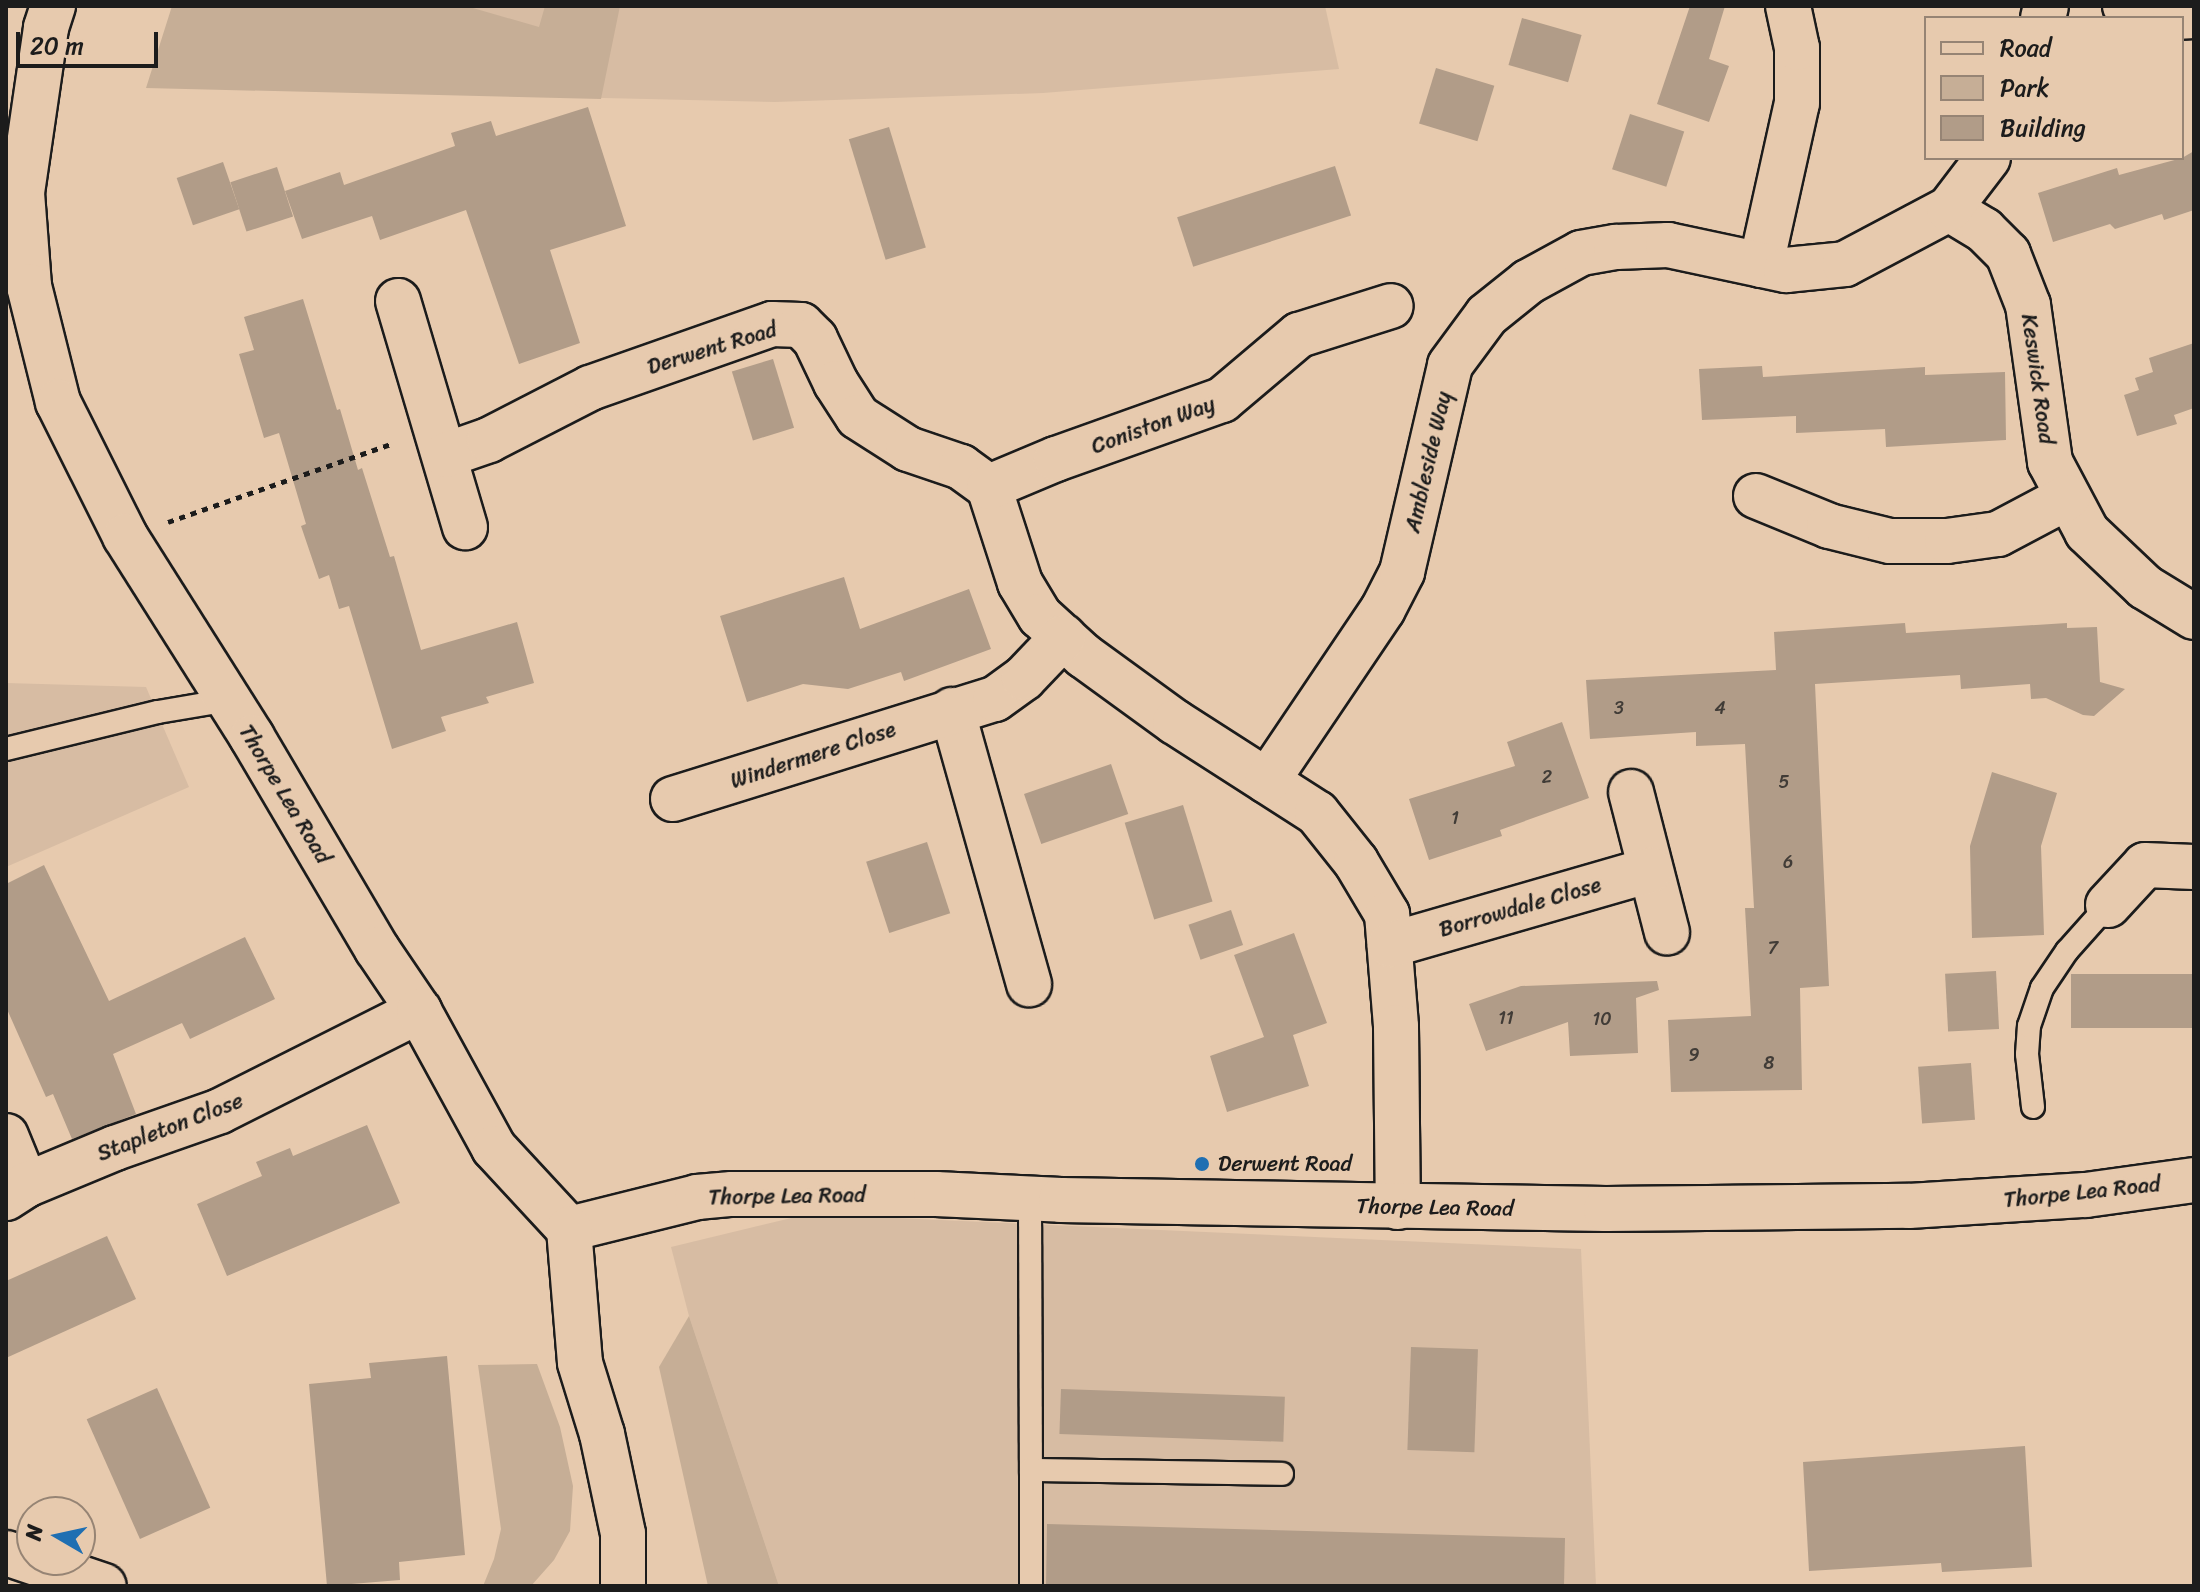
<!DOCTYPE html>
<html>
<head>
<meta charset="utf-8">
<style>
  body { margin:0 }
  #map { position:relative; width:2200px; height:1592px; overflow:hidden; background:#e7caae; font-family:Sriracha,sans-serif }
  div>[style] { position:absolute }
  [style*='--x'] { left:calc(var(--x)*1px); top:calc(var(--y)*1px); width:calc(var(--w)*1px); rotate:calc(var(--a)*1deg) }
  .built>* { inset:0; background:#d7bca3 }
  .green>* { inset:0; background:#c6ae96 }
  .building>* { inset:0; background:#b19c88; transform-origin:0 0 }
  .path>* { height:5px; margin-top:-2.5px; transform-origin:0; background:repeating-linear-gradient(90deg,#1c1c1c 0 6px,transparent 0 12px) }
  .roads { filter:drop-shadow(2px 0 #1c1c1c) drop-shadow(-2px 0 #1c1c1c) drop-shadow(0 2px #1c1c1c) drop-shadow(0 -2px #1c1c1c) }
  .service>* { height:22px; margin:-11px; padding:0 11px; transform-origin:11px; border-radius:11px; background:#e7caae }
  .minor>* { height:44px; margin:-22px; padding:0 22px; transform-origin:22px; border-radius:22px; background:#e7caae }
  .secondary>* { height:44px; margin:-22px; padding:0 22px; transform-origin:22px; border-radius:22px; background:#e7caae }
  .dots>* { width:22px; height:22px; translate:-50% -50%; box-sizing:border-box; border:4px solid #e7caae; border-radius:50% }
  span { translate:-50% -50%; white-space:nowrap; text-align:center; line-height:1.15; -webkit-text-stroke:6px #e7caae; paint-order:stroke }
  .number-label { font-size:18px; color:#413c37 }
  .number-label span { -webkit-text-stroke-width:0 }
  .street-label { font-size:22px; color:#1c1c1c }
  .poi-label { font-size:22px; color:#1c1c1c }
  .left { translate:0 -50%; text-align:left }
  .frame { position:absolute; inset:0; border:8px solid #1c1c1c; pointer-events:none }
  .legend { position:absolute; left:1924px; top:16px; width:260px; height:144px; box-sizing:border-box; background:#e7caae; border:2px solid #968474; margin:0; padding:10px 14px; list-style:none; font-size:24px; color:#1c1c1c }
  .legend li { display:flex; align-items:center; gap:16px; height:40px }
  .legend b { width:40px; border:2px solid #968474 }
  .north { position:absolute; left:16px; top:1496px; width:80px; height:80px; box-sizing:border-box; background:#e7caae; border:2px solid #968474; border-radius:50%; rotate:279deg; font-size:22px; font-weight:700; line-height:32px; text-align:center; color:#1c1c1c }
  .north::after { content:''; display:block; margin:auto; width:28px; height:36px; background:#1f6fb2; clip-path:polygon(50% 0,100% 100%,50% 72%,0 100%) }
  .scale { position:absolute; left:16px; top:32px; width:142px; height:36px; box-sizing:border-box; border:4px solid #1c1c1c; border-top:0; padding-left:10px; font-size:24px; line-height:28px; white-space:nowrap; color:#1c1c1c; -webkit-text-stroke:6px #e7caae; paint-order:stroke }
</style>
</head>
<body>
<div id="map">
  <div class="built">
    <div style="clip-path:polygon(172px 6px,1325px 6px,1339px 69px,1043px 93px,775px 102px,227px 89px)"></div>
    <div style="clip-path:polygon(6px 683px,146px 687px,189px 787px,6px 867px)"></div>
    <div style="clip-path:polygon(808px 1214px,1581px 1249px,1596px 1586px,779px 1586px,689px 1316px,671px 1247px)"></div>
  </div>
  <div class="green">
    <div style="clip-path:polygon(172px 6px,466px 6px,539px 27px,545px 6px,620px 6px,601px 99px,146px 88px)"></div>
    <div style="clip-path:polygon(689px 1316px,779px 1586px,708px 1586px,659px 1367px)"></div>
    <div style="clip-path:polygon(537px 1364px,560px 1427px,573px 1486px,570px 1531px,554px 1560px,531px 1586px,483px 1586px,494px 1559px,501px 1529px,478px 1365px)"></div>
  </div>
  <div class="building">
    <div style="clip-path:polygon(1690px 6px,1725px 6px,1709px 59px,1729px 66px,1709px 122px,1657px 104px)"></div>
    <div style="left:1522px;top:18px;width:62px;height:49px;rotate:16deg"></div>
    <div style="left:1436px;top:68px;width:61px;height:58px;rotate:17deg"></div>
    <div style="clip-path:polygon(588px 107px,626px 226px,550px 250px,580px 343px,519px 364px,466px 210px,380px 240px,372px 216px,302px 239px,285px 191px,340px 172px,344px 185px,455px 146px,451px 133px,491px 121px,496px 136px)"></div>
    <div style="left:1630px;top:114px;width:57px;height:58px;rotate:18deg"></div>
    <div style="left:889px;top:127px;width:126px;height:42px;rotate:73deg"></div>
    <div style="clip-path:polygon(2194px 151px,2194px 210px,2164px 220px,2162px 214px,2115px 229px,2110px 224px,2053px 242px,2038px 193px,2117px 168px,2119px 175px,2182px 158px)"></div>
    <div style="left:223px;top:162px;width:50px;height:49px;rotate:71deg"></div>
    <div style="left:1335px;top:166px;width:52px;height:166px;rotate:72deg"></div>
    <div style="left:277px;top:167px;width:52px;height:49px;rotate:72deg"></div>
    <div style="clip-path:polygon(303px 299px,337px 410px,340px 409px,358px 470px,362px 468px,390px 557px,394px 556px,421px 650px,517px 622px,534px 683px,486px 697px,489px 703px,441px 717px,446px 731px,392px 749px,349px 606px,339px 609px,329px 575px,319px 579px,301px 526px,306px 524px,279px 433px,264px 438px,239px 354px,254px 350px,244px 317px)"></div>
    <div style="clip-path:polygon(2194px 343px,2194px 408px,2174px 415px,2177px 424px,2137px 436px,2124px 395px,2139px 390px,2135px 378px,2153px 372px,2149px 358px)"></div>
    <div style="left:773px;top:359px;width:72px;height:43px;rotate:73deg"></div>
    <div style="clip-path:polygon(1762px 366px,1763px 377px,1925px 367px,1925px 375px,2005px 372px,2006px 440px,1886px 447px,1885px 429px,1796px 433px,1796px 416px,1702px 420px,1699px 369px)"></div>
    <div style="clip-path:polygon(844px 577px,860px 629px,969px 589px,991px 649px,904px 681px,901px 672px,848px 689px,803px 684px,747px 702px,720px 616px)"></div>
    <div style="clip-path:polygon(1905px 623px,1906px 633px,2067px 623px,2067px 628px,2097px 627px,2100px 682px,2125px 689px,2094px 716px,2083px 715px,2046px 698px,2031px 699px,2030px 684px,1961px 689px,1960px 675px,1815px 684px,1829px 986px,1800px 988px,1802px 1090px,1671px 1092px,1668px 1020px,1751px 1016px,1745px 908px,1754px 908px,1745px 744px,1696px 746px,1696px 732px,1590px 739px,1586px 680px,1776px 670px,1774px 632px)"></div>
    <div style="clip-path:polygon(1562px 722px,1589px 798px,1500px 830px,1502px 836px,1429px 860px,1409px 799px,1515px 766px,1507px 742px)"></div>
    <div style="left:1111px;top:764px;width:53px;height:92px;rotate:71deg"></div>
    <div style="clip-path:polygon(1992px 772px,2057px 793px,2041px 846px,2044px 935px,1972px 938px,1970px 846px)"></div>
    <div style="left:1183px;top:805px;width:101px;height:61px;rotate:73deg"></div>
    <div style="left:927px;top:842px;width:75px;height:64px;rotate:72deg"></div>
    <div style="clip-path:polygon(44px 865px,109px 1001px,245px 937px,275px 999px,190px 1039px,182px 1023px,113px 1054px,136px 1114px,72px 1139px,53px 1094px,46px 1097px,6px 1007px,6px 884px)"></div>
    <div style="left:1231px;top:910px;width:37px;height:45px;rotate:71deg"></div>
    <div style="clip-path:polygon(1294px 933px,1327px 1023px,1293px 1035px,1309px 1086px,1227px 1112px,1210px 1056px,1264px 1037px,1234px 955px)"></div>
    <div style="left:1996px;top:971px;width:58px;height:51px;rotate:87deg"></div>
    <div style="left:2194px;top:974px;width:54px;height:123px;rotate:90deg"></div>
    <div style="clip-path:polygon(1657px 981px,1659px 990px,1636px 998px,1638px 1053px,1570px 1056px,1568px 1022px,1486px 1051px,1469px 1004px,1521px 986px)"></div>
    <div style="left:1971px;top:1063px;width:57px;height:53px;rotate:86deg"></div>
    <div style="clip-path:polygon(367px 1125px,400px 1203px,227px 1276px,197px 1204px,262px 1176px,256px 1162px,290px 1148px,293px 1156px)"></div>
    <div style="clip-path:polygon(107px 1236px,136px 1299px,6px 1358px,6px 1281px)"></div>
    <div style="left:1411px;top:1347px;width:67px;height:103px;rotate:2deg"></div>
    <div style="clip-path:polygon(447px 1356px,465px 1555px,399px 1562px,400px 1580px,327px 1586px,309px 1384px,371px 1378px,369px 1363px)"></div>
    <div style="left:157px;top:1388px;width:131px;height:77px;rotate:66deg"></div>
    <div style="left:1061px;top:1389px;width:224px;height:45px;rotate:2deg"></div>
    <div style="clip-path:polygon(2025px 1446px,2032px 1567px,1942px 1572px,1941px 1563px,1809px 1571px,1803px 1462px)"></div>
    <div style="clip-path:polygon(1047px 1524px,1565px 1538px,1564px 1586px,1046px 1586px)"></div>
  </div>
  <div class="path">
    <div style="--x:168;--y:522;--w:238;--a:-19.3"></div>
  </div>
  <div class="roads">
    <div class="service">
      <div style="--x:6;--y:749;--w:156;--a:-13.7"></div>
      <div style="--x:158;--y:712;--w:71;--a:-9.7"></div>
      <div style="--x:2033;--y:1107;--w:53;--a:-96.5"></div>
      <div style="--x:2027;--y:1054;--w:28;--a:-86"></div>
      <div style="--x:2029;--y:1026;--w:40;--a:-71.1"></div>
      <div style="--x:2042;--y:988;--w:45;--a:-56"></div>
      <div style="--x:2067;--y:951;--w:62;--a:-48.3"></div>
      <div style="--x:1030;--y:1199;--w:271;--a:89.8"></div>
      <div style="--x:1031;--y:1470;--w:251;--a:0.9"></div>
      <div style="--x:1031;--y:1586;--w:116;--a:-90"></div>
    </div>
    <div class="minor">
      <div style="--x:2125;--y:6;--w:51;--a:12.4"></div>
      <div style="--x:2175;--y:17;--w:19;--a:-3"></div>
      <div style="--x:2043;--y:18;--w:12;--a:-76"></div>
      <div style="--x:1949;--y:209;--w:41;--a:31"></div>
      <div style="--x:1984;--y:230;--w:34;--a:45"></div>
      <div style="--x:2008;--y:254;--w:55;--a:68.6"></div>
      <div style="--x:2028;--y:305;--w:159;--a:82"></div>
      <div style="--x:2050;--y:462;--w:79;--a:62.1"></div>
      <div style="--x:2087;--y:532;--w:80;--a:43.5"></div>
      <div style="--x:2145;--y:587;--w:57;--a:31.5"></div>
      <div style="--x:1761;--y:265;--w:166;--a:-77.5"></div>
      <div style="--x:1797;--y:103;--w:55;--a:-90"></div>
      <div style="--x:1797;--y:48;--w:43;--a:-102.1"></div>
      <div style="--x:398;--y:301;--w:236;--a:73.5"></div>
      <div style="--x:446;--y:455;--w:46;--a:-19.2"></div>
      <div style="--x:489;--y:440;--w:114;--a:-27.2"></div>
      <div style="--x:590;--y:388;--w:193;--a:-19.4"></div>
      <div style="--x:772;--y:324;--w:29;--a:2"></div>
      <div style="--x:801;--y:325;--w:20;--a:45"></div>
      <div style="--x:815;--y:339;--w:49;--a:64.5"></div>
      <div style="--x:836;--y:383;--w:40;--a:57.1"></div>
      <div style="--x:858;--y:417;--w:59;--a:32.6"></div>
      <div style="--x:908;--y:449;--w:56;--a:18.8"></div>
      <div style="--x:961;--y:467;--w:34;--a:36"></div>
      <div style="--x:989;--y:487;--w:101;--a:72.1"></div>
      <div style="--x:1020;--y:583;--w:39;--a:59"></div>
      <div style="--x:1040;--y:616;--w:59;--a:42.3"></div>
      <div style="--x:1084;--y:656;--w:112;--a:36"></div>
      <div style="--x:1175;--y:722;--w:169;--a:32.7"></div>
      <div style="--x:1317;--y:813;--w:63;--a:51.5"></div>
      <div style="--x:1356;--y:862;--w:61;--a:59.2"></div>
      <div style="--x:1387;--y:914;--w:113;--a:85.4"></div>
      <div style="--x:1396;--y:1027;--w:180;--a:89.4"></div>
      <div style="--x:989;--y:487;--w:73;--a:-22.7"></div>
      <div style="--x:1056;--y:459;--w:176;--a:-19.6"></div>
      <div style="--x:1222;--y:400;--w:101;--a:-40.2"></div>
      <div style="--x:1299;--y:335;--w:96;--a:-17.5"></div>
      <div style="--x:1756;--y:496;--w:79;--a:22.3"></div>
      <div style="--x:1829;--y:526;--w:63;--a:13.8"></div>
      <div style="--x:1890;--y:541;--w:57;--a:0"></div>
      <div style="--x:1947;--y:541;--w:51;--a:-7.8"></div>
      <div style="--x:1998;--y:534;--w:79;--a:-27.9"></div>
      <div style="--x:952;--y:710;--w:285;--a:74.3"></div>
      <div style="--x:1267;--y:781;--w:207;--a:-56"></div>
      <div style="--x:1383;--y:609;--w:42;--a:-62.8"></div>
      <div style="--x:1402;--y:572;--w:212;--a:-76.9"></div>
      <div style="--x:1450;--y:365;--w:62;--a:-53.5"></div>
      <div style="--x:1487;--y:315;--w:53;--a:-38.8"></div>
      <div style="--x:1528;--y:282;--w:60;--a:-28.7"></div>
      <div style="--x:1581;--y:253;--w:36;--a:-10"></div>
      <div style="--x:1616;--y:247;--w:52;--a:-2.2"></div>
      <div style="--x:1668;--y:245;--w:121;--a:12"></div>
      <div style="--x:1786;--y:270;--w:59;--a:-5.8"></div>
      <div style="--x:1845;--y:264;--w:118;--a:-27.9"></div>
      <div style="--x:1949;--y:209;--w:64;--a:-52.6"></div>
      <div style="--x:1631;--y:792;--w:145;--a:75.6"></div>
      <div style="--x:673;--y:799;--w:337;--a:-17.3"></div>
      <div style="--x:995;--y:699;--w:36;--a:-36"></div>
      <div style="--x:1024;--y:678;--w:57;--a:-46.4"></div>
      <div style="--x:2108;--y:905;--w:54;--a:-47.2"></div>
      <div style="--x:2145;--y:865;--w:49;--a:2.3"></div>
      <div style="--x:1390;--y:945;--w:271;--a:-16.1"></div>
      <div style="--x:6;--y:1136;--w:53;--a:67.8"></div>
      <div style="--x:6;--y:1198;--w:24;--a:-33"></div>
      <div style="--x:26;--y:1185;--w:96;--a:-22.6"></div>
      <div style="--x:115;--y:1148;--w:111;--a:-19.4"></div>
      <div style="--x:220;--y:1111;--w:223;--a:-26.7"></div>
    </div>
    <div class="secondary">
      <div style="--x:53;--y:6;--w:23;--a:108"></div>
      <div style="--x:46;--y:28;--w:167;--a:98.3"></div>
      <div style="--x:22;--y:193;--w:93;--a:85.7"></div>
      <div style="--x:29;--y:286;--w:120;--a:76"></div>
      <div style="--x:58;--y:402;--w:150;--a:63.4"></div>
      <div style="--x:125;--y:536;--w:238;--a:57.7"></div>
      <div style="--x:252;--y:737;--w:246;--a:59.5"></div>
      <div style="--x:377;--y:949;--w:75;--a:55.9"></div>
      <div style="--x:419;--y:1011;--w:156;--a:61.3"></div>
      <div style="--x:494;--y:1148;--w:110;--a:47.2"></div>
      <div style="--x:569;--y:1229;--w:132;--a:-14"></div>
      <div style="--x:697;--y:1197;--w:35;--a:-5"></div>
      <div style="--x:732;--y:1194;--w:204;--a:0"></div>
      <div style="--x:936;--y:1194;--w:125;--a:2.7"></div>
      <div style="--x:1061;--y:1200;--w:545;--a:0.95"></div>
      <div style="--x:1606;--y:1209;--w:303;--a:-0.6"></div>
      <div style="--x:1909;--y:1206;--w:177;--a:-3.6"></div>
      <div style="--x:2086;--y:1195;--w:109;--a:-7.9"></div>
      <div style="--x:569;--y:1229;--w:134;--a:85.3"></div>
      <div style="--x:580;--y:1363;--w:74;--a:72.8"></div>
      <div style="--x:602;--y:1434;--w:102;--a:78.1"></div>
      <div style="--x:623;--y:1534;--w:52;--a:90"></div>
      <div style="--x:6;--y:1553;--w:103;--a:18.6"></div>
    </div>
  </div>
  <div class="dots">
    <div style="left:1202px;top:1164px;background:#1f6fb2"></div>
  </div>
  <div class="number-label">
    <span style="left:1619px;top:708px">3</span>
    <span style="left:1720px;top:708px">4</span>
    <span style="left:1547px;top:777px">2</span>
    <span style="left:1784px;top:782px">5</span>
    <span style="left:1455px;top:818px">1</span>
    <span style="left:1788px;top:862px">6</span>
    <span style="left:1773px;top:948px">7</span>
    <span style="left:1506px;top:1018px">11</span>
    <span style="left:1602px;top:1019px">10</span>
    <span style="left:1694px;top:1055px">9</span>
    <span style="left:1769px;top:1063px">8</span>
  </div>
  <div class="street-label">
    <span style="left:712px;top:348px;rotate:-17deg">Derwent Road</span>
    <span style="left:2038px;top:379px;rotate:82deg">Keswick Road</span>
    <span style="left:1153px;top:425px;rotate:-20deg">Coniston Way</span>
    <span style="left:1428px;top:462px;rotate:-77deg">Ambleside Way</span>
    <span style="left:813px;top:755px;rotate:-18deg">Windermere Close</span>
    <span style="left:285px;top:794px;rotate:59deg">Thorpe Lea Road</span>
    <span style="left:1520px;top:907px;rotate:-16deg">Borrowdale Close</span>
    <span style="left:170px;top:1127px;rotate:-21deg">Stapleton Close</span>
    <span style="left:2082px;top:1192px;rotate:-6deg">Thorpe Lea Road</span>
    <span style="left:787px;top:1196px;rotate:-1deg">Thorpe Lea Road</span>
    <span style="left:1435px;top:1207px;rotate:1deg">Thorpe Lea Road</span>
  </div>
  <div class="poi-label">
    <span class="left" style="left:1218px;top:1164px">Derwent Road</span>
  </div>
  <div class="frame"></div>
  <ul class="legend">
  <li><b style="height:10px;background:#e7caae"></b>Road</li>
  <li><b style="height:22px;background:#c6ae96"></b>Park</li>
  <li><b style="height:22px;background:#b19c88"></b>Building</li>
  </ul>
  <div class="north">N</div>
  <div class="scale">20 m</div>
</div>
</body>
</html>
